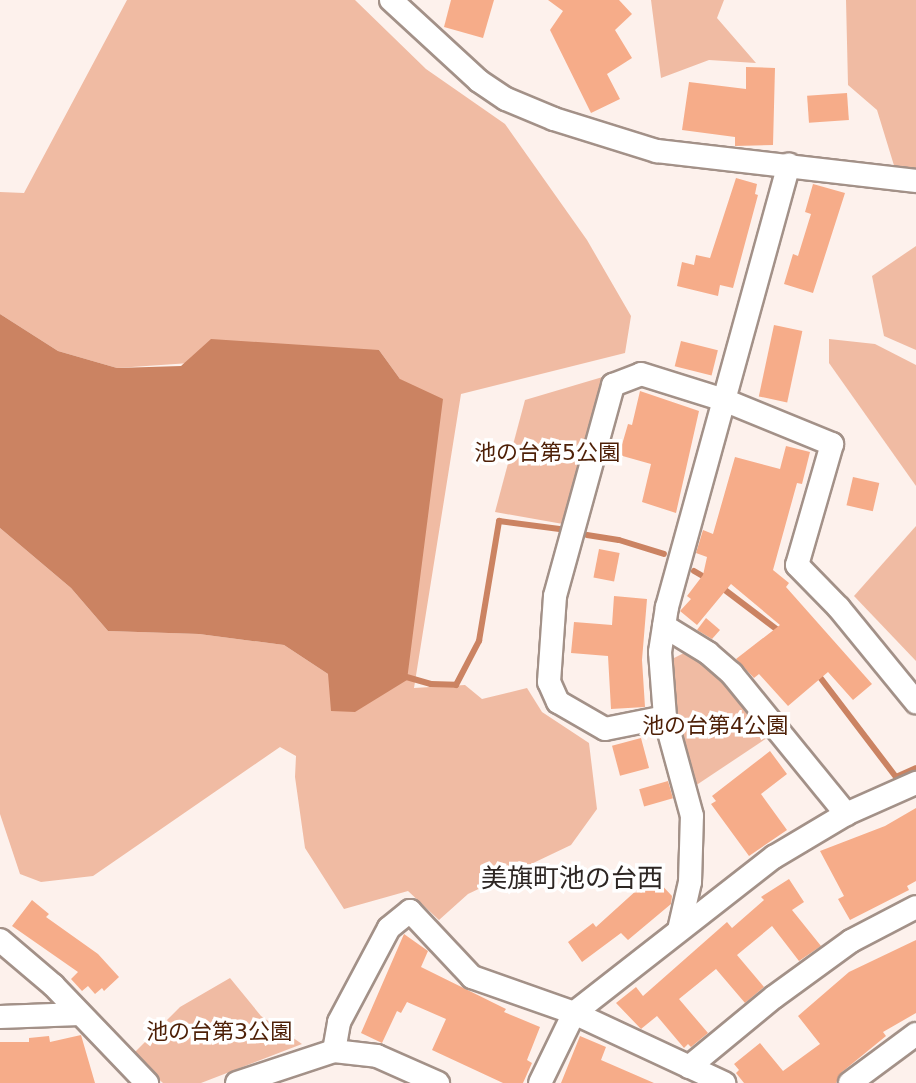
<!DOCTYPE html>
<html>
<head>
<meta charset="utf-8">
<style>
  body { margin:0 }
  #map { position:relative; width:916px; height:1083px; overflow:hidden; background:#fdf1ec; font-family:"DejaVu Sans","Noto Sans JP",sans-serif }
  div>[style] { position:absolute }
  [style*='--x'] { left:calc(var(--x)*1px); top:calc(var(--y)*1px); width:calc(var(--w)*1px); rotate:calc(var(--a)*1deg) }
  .green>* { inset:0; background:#f0bba3 }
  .water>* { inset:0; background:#cb8362 }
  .stream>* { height:6px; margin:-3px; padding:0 3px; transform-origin:3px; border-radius:3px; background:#cb8362 }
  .building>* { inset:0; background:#f6ac89; transform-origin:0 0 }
  .roads { filter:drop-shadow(2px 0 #a39188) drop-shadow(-2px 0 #a39188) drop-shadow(0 2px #a39188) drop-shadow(0 -2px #a39188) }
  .minor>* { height:22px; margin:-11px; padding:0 11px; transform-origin:11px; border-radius:11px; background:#fff }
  span { translate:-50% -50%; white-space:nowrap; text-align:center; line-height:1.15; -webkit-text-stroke:7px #fff; paint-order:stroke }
  .park-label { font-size:22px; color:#4d1f06 }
  .quarter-label { font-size:26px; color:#2d2623 }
</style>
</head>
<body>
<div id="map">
  <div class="green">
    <div style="clip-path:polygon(127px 0,355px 0,426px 69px,505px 124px,587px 240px,631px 316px,625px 353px,461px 394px,414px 688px,465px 685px,482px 699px,527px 688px,542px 712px,589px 743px,597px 809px,571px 845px,468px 894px,439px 920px,408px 891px,344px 909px,305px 848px,295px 777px,296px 756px,280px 747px,93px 876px,41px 882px,20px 874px,0 814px,0 528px,71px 588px,108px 631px,199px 634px,284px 645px,328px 674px,400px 379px,379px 350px,117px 368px,58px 351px,0 314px,0 192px,24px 193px)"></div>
    <div style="clip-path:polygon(651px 0,724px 0,717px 18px,756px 63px,709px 60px,661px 78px)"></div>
    <div style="clip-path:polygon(846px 0,916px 0,916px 172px,896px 172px,877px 110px,848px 85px)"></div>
    <div style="clip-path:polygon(916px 246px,916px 350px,884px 336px,872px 276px)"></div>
    <div style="clip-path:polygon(829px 339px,875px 344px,916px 365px,916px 486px,829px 363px)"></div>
    <div style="clip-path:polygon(606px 376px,563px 524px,495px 512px,525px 400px)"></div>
    <div style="clip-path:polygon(916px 526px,916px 661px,854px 596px)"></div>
    <div style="clip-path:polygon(688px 651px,729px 689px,770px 736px,695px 786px,674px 709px,670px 660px)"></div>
    <div style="clip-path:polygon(230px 978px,261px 1016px,302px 1044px,201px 1083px,163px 1083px,132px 1055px,180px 1007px)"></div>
  </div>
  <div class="water">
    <div style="clip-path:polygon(0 314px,58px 351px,117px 368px,181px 366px,211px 339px,379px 350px,400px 379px,443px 399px,407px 680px,355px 712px,331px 711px,328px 674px,284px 645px,199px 634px,108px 631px,71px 588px,0 528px)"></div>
  </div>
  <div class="stream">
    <div style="--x:587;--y:535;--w:32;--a:9"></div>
    <div style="--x:619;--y:540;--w:47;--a:17.3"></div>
    <div style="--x:694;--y:571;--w:16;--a:30"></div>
    <div style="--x:721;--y:587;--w:73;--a:37.2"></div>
    <div style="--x:816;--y:672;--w:132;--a:52.7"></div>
    <div style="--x:896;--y:777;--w:22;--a:-24"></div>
    <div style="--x:403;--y:676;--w:29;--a:16"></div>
    <div style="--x:431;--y:684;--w:25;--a:2"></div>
    <div style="--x:456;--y:685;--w:50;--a:-62.4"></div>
    <div style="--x:479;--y:641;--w:122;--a:-80.5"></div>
    <div style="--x:499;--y:521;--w:61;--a:7.6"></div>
  </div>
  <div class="building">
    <div style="clip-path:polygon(451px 0,494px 0,483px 38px,444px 27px)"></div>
    <div style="clip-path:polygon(548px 0,619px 0,632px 14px,615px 30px,632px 58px,607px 74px,620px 99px,591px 113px,550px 30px,563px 11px)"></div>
    <div style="clip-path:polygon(746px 67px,775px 68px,773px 145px,735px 146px,735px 137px,682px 130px,689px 82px,746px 89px)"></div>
    <div style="left:847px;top:93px;width:27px;height:40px;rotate:86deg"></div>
    <div style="clip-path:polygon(736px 178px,757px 184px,755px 194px,758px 195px,733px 288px,720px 285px,718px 296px,677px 286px,682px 262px,694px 265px,696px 255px,710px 258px)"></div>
    <div style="clip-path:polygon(813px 184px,845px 193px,813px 293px,784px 284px,793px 254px,798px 256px,811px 214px,805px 212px)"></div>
    <div style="left:774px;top:325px;width:29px;height:73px;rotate:12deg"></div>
    <div style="left:681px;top:341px;width:38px;height:26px;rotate:14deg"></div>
    <div style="clip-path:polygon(640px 391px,699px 411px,676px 513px,642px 502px,651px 464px,619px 455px,628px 424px,632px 425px)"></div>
    <div style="clip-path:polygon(786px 446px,810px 452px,802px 484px,797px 483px,773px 570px,789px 583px,786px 587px,872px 684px,853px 700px,828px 672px,788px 706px,759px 674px,754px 678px,736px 659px,780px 625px,731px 584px,697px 625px,680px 611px,691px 599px,687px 596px,703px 575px,707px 557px,696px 553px,703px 530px,713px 534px,735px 457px,780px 469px)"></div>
    <div style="left:853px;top:477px;width:27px;height:29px;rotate:13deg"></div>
    <div style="left:599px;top:549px;width:21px;height:29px;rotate:11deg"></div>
    <div style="clip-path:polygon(614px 596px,647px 599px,642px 660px,645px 707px,611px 709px,608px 656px,571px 653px,574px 622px,612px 625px)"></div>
    <div style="clip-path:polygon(706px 618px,720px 630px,712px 639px,697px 630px)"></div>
    <div style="left:641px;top:738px;width:31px;height:30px;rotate:75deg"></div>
    <div style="clip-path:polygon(770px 751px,787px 774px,761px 794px,787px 830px,749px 856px,711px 804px,716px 801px,712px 796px)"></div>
    <div style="left:668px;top:781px;width:18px;height:30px;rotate:74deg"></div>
    <div style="clip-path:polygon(916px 808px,916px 881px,907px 886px,909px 890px,850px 920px,838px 899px,844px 896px,820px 851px,885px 826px)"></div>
    <div style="clip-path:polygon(655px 878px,672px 896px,671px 904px,628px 940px,621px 933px,582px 962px,568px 942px,593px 923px,596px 927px,638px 889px,641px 893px)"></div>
    <div style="clip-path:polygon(789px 879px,804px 902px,792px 910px,821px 946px,799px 961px,772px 926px,737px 955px,764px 987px,745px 1003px,716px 969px,679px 999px,708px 1033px,691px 1047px,688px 1044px,684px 1048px,657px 1016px,641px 1029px,616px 1003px,636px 987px,643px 996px,727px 922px,732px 928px,764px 900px,761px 897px)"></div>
    <div style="clip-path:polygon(32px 900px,49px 914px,46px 917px,98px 954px,119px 977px,104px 991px,102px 988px,95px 994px,88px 986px,82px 991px,71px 979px,78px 972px,12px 926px)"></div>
    <div style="clip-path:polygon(404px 934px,428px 951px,421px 967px,506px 1009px,504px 1012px,540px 1027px,527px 1060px,532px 1063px,523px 1083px,503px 1083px,432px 1050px,446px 1019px,407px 1002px,401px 1013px,397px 1011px,382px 1043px,361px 1033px)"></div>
    <div style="clip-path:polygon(916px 940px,916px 1013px,883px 1032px,886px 1036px,842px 1072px,836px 1083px,744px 1083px,736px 1073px,739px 1070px,734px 1064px,760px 1043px,783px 1071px,820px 1044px,798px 1016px,849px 972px)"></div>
    <div style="clip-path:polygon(81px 1035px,95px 1083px,0 1083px,0 1042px,29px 1042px,29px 1038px,49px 1036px,50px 1042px)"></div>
    <div style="clip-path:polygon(580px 1036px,606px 1047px,601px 1060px,654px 1083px,561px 1083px)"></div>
  </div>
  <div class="roads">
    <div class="minor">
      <div style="--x:391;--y:0;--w:120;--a:42.6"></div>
      <div style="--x:479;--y:81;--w:32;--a:34"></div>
      <div style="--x:506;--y:99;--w:52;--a:22.6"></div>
      <div style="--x:554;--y:119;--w:108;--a:17.3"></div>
      <div style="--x:657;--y:151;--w:261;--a:6.6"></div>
      <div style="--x:664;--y:626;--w:52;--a:31.5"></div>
      <div style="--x:708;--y:653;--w:32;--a:41"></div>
      <div style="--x:732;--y:674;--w:181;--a:50.8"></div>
      <div style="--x:665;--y:717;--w:61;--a:168.7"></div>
      <div style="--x:605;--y:729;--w:54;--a:-150.1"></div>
      <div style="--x:558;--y:702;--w:22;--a:-114"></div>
      <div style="--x:549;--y:682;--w:86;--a:-86"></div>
      <div style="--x:555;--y:596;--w:219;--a:-74.6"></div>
      <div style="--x:613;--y:385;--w:30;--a:-21"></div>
      <div style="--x:641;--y:374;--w:87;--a:17.4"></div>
      <div style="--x:724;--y:400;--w:117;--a:22.2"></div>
      <div style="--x:832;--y:444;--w:126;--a:106.1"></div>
      <div style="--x:797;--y:565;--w:60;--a:45.7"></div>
      <div style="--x:839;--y:608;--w:122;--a:50.7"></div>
      <div style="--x:679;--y:930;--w:49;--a:-77.1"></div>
      <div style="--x:690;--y:882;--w:66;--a:-88.3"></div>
      <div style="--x:692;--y:816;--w:103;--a:-105.3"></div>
      <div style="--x:665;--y:717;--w:65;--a:-94.4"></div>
      <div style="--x:660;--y:652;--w:46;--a:-81.2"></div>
      <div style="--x:667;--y:607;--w:459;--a:-74.6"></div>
      <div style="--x:0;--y:940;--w:70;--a:40.3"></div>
      <div style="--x:53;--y:985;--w:136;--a:46.2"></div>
      <div style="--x:0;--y:1017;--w:80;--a:-2.1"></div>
      <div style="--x:334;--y:1051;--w:29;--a:-80"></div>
      <div style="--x:339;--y:1022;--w:106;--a:-62"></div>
      <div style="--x:389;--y:928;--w:27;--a:-39"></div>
      <div style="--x:410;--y:911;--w:91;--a:46.8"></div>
      <div style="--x:472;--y:977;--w:108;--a:19.4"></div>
      <div style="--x:574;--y:1013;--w:166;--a:25"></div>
      <div style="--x:689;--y:1067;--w:110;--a:-39.5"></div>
      <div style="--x:774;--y:997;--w:95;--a:-36"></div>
      <div style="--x:851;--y:941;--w:73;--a:-27.6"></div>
      <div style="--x:237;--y:1083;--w:102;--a:-18.3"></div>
      <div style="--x:334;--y:1051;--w:43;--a:6.6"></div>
      <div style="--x:377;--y:1056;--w:67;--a:23.9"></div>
      <div style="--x:540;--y:1083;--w:78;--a:-64.1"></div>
      <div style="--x:574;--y:1013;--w:254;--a:-38"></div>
      <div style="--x:774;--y:857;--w:84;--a:-30.8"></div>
      <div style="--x:846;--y:814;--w:77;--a:-23.9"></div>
      <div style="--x:850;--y:1083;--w:82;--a:-36.6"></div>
    </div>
  </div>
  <div class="park-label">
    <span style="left:547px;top:453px">池の台第5公園</span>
    <span style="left:715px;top:726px">池の台第4公園</span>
    <span style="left:219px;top:1032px">池の台第3公園</span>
  </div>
  <div class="quarter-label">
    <span style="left:572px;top:879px">美旗町池の台西</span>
  </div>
</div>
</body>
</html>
